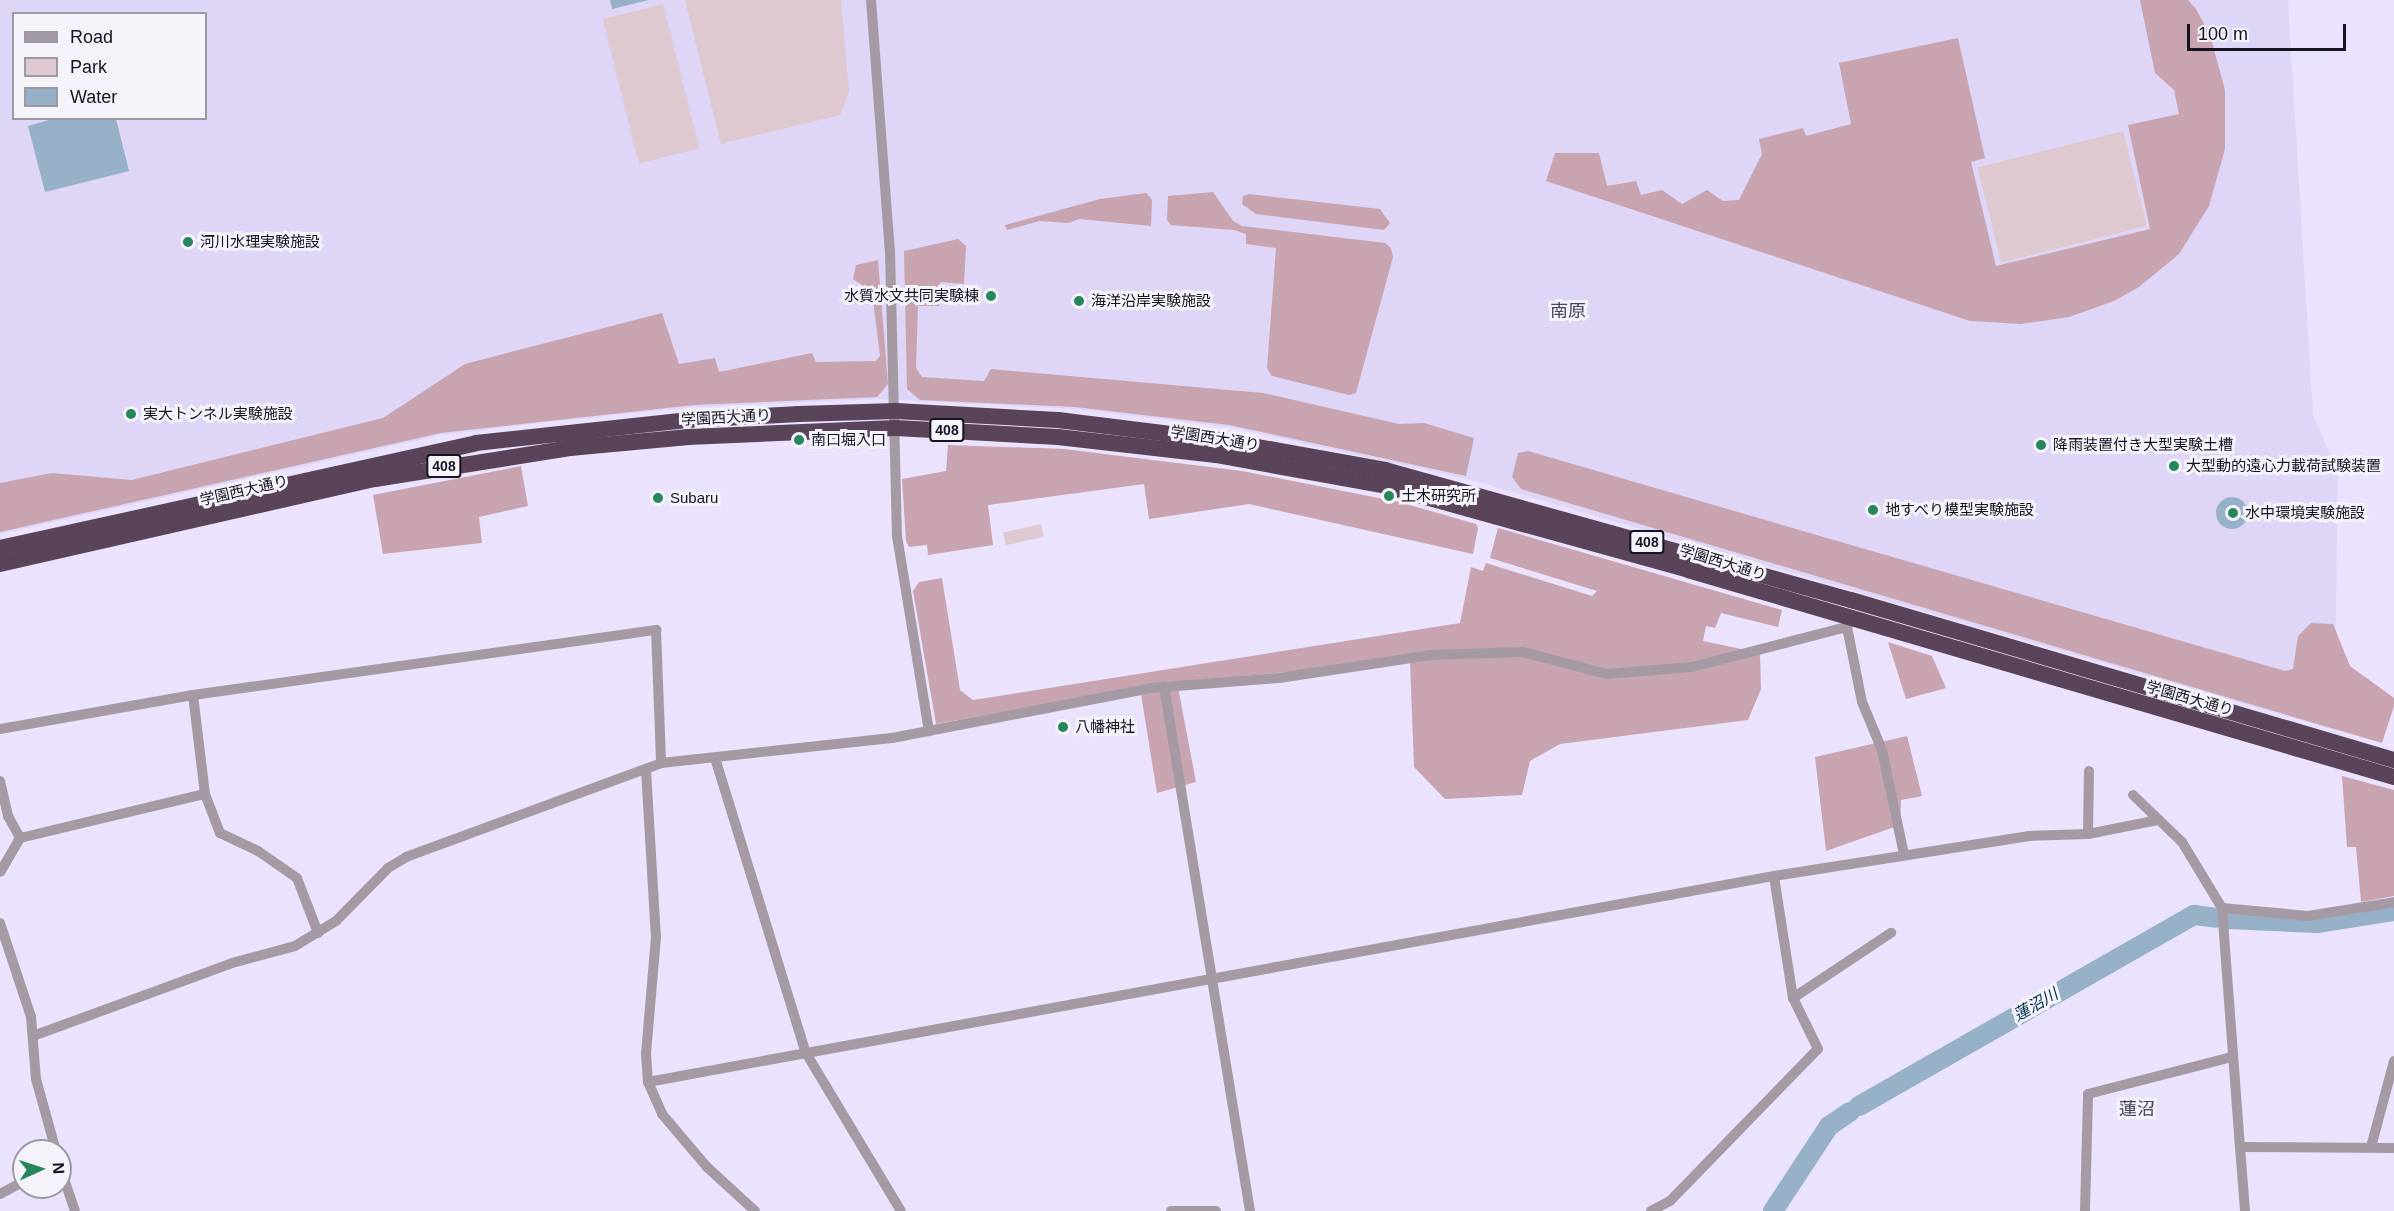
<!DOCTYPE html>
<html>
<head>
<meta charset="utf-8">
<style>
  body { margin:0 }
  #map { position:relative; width:2394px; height:1211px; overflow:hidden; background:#ebe2fe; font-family:Arial,"Noto Sans JP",sans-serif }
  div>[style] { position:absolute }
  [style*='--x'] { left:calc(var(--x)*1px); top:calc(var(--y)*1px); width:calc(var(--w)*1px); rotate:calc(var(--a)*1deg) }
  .built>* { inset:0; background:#dfd5f6 }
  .green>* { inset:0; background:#dfc9d0; transform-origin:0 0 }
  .forest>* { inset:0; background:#c7a4b0 }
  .water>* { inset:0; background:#96b1c7 }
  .round { border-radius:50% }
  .river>* { height:20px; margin:-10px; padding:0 10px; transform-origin:10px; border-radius:10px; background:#96b1c7 }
  .minor>* { height:10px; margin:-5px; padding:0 5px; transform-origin:5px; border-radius:5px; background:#a59aa4 }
  .highway>* { height:16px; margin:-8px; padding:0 8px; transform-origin:8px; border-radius:8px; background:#594459 }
  .dots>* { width:16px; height:16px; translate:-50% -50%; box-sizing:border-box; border:3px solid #f5f3fa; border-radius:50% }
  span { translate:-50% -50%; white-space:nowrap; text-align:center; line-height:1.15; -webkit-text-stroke:6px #f5f3fa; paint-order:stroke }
  .shield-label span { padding:2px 4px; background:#f5f3fa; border:2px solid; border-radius:4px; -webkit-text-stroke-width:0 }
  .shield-label { font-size:14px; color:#17131f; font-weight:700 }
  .poi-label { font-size:15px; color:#17131f }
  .left { translate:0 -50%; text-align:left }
  .right { translate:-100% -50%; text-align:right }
  .street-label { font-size:15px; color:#17131f }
  .water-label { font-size:16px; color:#002e4d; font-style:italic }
  .quarter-label { font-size:18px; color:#4d435f }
  .legend { position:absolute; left:12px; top:12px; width:195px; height:108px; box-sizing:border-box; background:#f5f3fa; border:2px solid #9c99a2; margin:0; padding:8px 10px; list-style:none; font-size:18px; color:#17131f }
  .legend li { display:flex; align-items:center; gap:12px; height:30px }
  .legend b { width:30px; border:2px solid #9c99a2 }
  .north { position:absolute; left:12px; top:1139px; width:60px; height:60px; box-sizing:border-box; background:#f5f3fa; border:2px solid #9c99a2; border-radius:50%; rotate:87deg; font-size:16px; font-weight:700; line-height:24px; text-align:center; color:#17131f }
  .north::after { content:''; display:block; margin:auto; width:21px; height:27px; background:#28865d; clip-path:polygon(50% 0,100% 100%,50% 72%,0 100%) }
  .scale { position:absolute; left:2187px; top:24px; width:159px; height:27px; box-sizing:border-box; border:3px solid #17131f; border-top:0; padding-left:8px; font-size:18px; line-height:21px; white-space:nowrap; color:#17131f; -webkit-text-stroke:4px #f5f3fa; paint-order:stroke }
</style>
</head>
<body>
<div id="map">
  <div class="built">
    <div style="clip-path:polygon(evenodd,0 0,2288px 0,2313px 415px,2338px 472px,2334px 730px,1468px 479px,1228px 427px,1075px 409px,877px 399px,694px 407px,539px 423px,441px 435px,0 534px,0 0,14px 14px,206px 14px,206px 118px,14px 118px,14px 14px)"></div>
  </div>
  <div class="green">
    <div style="clip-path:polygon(685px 0,841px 0,849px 92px,840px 115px,721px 144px)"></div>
    <div style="left:663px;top:4px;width:149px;height:62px;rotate:76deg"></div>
    <div style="left:2123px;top:131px;width:98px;height:150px;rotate:76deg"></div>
    <div style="left:1041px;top:524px;width:13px;height:39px;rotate:77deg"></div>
  </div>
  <div class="forest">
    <div style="clip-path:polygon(2140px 0,2188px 0,2196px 9px,2210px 35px,2225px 90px,2225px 149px,2209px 206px,2179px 254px,2139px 287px,2114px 301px,2069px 317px,2021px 324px,1970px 321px,1546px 181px,1555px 153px,1599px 153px,1607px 186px,1636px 181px,1641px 195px,1662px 190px,1682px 204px,1707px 190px,1723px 201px,1739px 200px,1762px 154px,1759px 139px,1803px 128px,1806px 136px,1851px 124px,1839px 63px,1958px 38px,1985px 158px,1971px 162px,1996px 266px,2150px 229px,2128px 125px,2179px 114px,2174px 90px,2155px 73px)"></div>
    <div style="clip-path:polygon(1213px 192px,1233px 221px,1242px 226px,1385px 243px,1391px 248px,1393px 257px,1356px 393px,1349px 395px,1272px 376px,1267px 368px,1276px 248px,1246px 244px,1246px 234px,1234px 230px,1171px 225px,1167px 220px,1168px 196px)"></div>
    <div style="clip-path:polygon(1146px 193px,1152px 200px,1151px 226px,1079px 219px,1068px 223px,1040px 221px,1007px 230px,1005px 225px,1100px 199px)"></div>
    <div style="clip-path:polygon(1249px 194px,1380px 209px,1390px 223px,1384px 230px,1256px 214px,1242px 204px,1243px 196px)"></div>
    <div style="clip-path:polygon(958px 239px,966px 246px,964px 284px,940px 282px,939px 306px,918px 306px,916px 368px,922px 377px,984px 381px,991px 369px,1263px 393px,1399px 424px,1424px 423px,1474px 438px,1466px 476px,1229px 425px,1075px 407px,920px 400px,907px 389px,904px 251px)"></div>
    <div style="clip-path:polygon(878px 260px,888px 384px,877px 397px,694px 405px,441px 433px,0 532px,0 483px,52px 473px,132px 480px,383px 418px,465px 364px,662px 313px,679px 364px,715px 358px,719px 372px,812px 353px,816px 362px,876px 361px,880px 356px,872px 292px,853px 279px,856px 265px)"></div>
    <div style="clip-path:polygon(948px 445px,1064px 449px,1242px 471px,1399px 502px,1476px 524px,1478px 528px,1473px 554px,1249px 504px,1149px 519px,1144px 484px,988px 505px,993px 545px,928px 555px,927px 545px,909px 547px,906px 541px,902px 479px,946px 471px)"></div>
    <div style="clip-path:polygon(1528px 451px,2285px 671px,2293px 669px,2298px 636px,2311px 623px,2333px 624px,2350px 666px,2394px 698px,2394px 706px,2382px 743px,1521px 489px,1512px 477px,1518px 453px)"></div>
    <div style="clip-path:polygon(521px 466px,528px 506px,479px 517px,482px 543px,383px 554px,373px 495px)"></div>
    <div style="clip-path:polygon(1498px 528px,1782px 610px,1778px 627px,1721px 613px,1715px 628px,1706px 626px,1703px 641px,1760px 653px,1761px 689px,1748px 720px,1560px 744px,1530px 761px,1522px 795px,1445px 799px,1414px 767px,1410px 661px,1177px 682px,1196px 782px,1157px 793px,1140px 688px,936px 724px,913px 591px,919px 582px,942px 578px,960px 690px,973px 700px,1460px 623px,1471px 567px,1483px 571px,1486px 563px,1592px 596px,1597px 591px,1490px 558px)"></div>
    <div style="clip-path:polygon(1888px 642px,1932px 656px,1946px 688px,1906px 699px)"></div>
    <div style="clip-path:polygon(1907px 736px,1922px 796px,1901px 800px,1900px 825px,1826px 851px,1815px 757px)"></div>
    <div style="clip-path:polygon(2342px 776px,2394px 790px,2394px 896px,2361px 902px,2356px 847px,2347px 847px)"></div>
  </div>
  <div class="water">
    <div style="clip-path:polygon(610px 0,649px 0,612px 9px)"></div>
    <div style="clip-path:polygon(56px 118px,116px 119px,129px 171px,45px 192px,28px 126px)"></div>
    <div class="round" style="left:2216px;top:497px;width:32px;height:32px"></div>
  </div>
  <div class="river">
    <div style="--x:2228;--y:919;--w:89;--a:2.6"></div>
    <div style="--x:2317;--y:923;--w:78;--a:-8.9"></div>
    <div style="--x:1859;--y:1106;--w:386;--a:-29.7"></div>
    <div style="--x:2194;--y:915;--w:23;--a:7"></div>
    <div style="--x:1773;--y:1211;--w:102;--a:-56.6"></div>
    <div style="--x:1829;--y:1126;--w:25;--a:-34"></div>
  </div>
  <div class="minor">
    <div style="--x:871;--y:0;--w:252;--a:85.7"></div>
    <div style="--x:890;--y:251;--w:285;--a:88.6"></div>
    <div style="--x:897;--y:536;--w:198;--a:80.7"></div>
    <div style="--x:1847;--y:627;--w:76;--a:78.7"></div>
    <div style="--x:1862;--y:702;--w:52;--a:67.4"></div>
    <div style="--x:1882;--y:750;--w:106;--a:78.1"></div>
    <div style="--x:1164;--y:686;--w:532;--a:80.7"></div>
    <div style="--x:193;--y:695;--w:100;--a:83.1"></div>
    <div style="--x:205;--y:794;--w:42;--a:69"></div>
    <div style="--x:220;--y:833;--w:42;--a:25.3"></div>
    <div style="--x:258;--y:851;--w:47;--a:34.7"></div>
    <div style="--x:297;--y:878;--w:59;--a:69.1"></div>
    <div style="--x:0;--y:729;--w:196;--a:-10"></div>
    <div style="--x:193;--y:695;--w:468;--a:-8"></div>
    <div style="--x:656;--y:630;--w:133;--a:87.8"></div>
    <div style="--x:715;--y:758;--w:309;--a:72.9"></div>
    <div style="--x:806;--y:1053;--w:184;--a:59"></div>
    <div style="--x:646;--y:770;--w:167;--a:86.6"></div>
    <div style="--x:656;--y:937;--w:117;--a:94.9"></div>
    <div style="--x:646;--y:1054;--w:28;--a:86"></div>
    <div style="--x:648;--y:1082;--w:35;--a:66"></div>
    <div style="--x:662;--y:1114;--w:70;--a:49.7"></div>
    <div style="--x:707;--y:1167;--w:65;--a:42.5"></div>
    <div style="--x:0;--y:781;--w:36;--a:77"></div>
    <div style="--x:8;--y:816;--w:25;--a:61"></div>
    <div style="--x:20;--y:838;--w:39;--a:120"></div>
    <div style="--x:2133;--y:795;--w:68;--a:43.8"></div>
    <div style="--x:2182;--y:842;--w:77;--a:58.8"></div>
    <div style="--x:2222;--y:908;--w:240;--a:85.7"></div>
    <div style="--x:2240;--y:1147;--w:154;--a:0.4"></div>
    <div style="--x:2088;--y:834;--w:63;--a:-89.1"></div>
    <div style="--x:20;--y:838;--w:190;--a:-13.4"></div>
    <div style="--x:2222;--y:908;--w:86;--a:5.3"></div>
    <div style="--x:2308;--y:916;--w:87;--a:-9.2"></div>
    <div style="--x:0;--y:923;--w:99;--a:71.7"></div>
    <div style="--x:31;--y:1017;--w:62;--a:85.4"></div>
    <div style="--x:36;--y:1079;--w:75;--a:74.5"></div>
    <div style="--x:1793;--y:998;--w:118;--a:-33.6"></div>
    <div style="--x:33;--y:1036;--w:212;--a:-20.1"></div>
    <div style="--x:232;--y:963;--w:65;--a:-15.1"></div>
    <div style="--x:295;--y:946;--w:48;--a:-31.4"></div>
    <div style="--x:336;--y:921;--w:74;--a:-45.5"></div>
    <div style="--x:388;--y:868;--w:21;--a:-31"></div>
    <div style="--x:406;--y:857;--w:272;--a:-20.2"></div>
    <div style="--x:661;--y:763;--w:232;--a:-6.2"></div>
    <div style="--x:892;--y:738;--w:264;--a:-10.9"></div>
    <div style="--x:1151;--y:688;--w:128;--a:-4.5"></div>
    <div style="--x:1279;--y:678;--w:154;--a:-8.6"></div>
    <div style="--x:1431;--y:655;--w:92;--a:-1.9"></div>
    <div style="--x:1523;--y:652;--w:87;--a:14.7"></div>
    <div style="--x:1607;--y:674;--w:85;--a:-4.7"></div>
    <div style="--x:1692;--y:667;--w:160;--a:-14.5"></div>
    <div style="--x:1847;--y:627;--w:9;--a:-63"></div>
    <div style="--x:648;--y:1082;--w:1145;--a:-10.37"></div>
    <div style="--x:1774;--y:876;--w:257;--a:-8.9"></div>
    <div style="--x:2028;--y:836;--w:60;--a:-1.9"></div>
    <div style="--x:2088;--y:834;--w:71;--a:-11.3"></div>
    <div style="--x:2240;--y:1147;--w:64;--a:85.5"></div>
    <div style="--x:2371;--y:1147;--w:89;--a:-75"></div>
    <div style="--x:60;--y:1167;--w:46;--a:71.2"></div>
    <div style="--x:0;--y:1194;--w:27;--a:-28"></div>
    <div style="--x:1171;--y:1211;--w:45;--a:0"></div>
    <div style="--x:1651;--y:1211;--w:21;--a:-28"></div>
    <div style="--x:1670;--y:1201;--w:212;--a:-45.8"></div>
    <div style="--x:1818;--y:1049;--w:57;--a:-116.1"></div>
    <div style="--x:1793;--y:998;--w:123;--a:-98.9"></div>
    <div style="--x:2085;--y:1211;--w:117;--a:-88.5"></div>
    <div style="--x:2088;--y:1094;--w:149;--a:-14.4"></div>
  </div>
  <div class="highway">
    <div style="--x:0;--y:548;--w:487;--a:-12.4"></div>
    <div style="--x:476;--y:443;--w:212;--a:-6.2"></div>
    <div style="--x:687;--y:420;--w:112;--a:-3.1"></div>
    <div style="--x:799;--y:414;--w:97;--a:-1.8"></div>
    <div style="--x:896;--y:411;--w:162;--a:3.2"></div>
    <div style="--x:1058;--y:420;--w:162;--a:7.1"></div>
    <div style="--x:1219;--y:440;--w:169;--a:10.2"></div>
    <div style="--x:1385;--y:470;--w:484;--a:15.6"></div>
    <div style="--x:1851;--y:600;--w:566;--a:16.42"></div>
    <div style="--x:0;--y:564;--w:385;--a:-12.8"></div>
    <div style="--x:375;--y:479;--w:197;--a:-9"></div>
    <div style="--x:570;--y:448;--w:119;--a:-5.3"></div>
    <div style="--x:688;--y:437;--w:208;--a:-2.5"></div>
    <div style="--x:896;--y:428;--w:162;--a:3.2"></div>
    <div style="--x:1058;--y:437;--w:159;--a:6.5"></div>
    <div style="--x:1216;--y:455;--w:173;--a:10.3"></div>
    <div style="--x:1386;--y:486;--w:313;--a:15.5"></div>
    <div style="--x:1688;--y:570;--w:736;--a:16.34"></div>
  </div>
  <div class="dots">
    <div style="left:188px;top:242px;background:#28865d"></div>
    <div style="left:991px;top:296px;background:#28865d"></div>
    <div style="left:1079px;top:301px;background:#28865d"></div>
    <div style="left:131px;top:414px;background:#28865d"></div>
    <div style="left:799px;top:440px;background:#28865d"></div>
    <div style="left:2041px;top:445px;background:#28865d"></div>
    <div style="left:2174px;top:466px;background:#28865d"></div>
    <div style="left:1389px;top:496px;background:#28865d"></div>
    <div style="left:658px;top:498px;background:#28865d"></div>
    <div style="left:1873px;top:510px;background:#28865d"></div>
    <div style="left:2233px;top:513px;background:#28865d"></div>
    <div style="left:1063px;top:727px;background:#28865d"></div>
  </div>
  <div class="shield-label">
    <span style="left:947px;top:430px">408</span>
    <span style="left:444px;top:466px">408</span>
    <span style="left:1647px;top:542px">408</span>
  </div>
  <div class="poi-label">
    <span class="left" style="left:200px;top:242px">河川水理実験施設</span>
    <span class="right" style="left:979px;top:296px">水質水文共同実験棟</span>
    <span class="left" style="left:1091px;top:301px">海洋沿岸実験施設</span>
    <span class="left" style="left:143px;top:414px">実大トンネル実験施設</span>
    <span class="left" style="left:811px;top:440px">南口堀入口</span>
    <span class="left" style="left:2053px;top:445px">降雨装置付き大型実験土槽</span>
    <span class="left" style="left:2186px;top:466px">大型動的遠心力載荷試験装置</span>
    <span class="left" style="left:1401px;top:496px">土木研究所</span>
    <span class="left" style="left:670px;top:498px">Subaru</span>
    <span class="left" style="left:1885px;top:510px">地すべり模型実験施設</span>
    <span class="left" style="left:2245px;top:513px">水中環境実験施設</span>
    <span class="left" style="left:1075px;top:727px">八幡神社</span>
  </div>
  <div class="street-label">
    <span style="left:726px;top:417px;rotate:-3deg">学園西大通り</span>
    <span style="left:1215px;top:438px;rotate:9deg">学園西大通り</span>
    <span style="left:244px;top:490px;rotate:-13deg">学園西大通り</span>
    <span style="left:1723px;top:562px;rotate:17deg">学園西大通り</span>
    <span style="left:2190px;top:698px;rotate:16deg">学園西大通り</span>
  </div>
  <div class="water-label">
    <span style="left:2036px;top:1005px;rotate:-30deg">蓮沼川</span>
  </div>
  <div class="quarter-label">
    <span style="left:1568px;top:311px">南原</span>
    <span style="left:2137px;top:1109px">蓮沼</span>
  </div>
  <ul class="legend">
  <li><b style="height:8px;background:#a59aa4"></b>Road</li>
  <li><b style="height:16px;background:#dfc9d0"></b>Park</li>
  <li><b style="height:16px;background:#96b1c7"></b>Water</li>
  </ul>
  <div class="north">N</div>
  <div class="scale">100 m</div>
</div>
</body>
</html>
